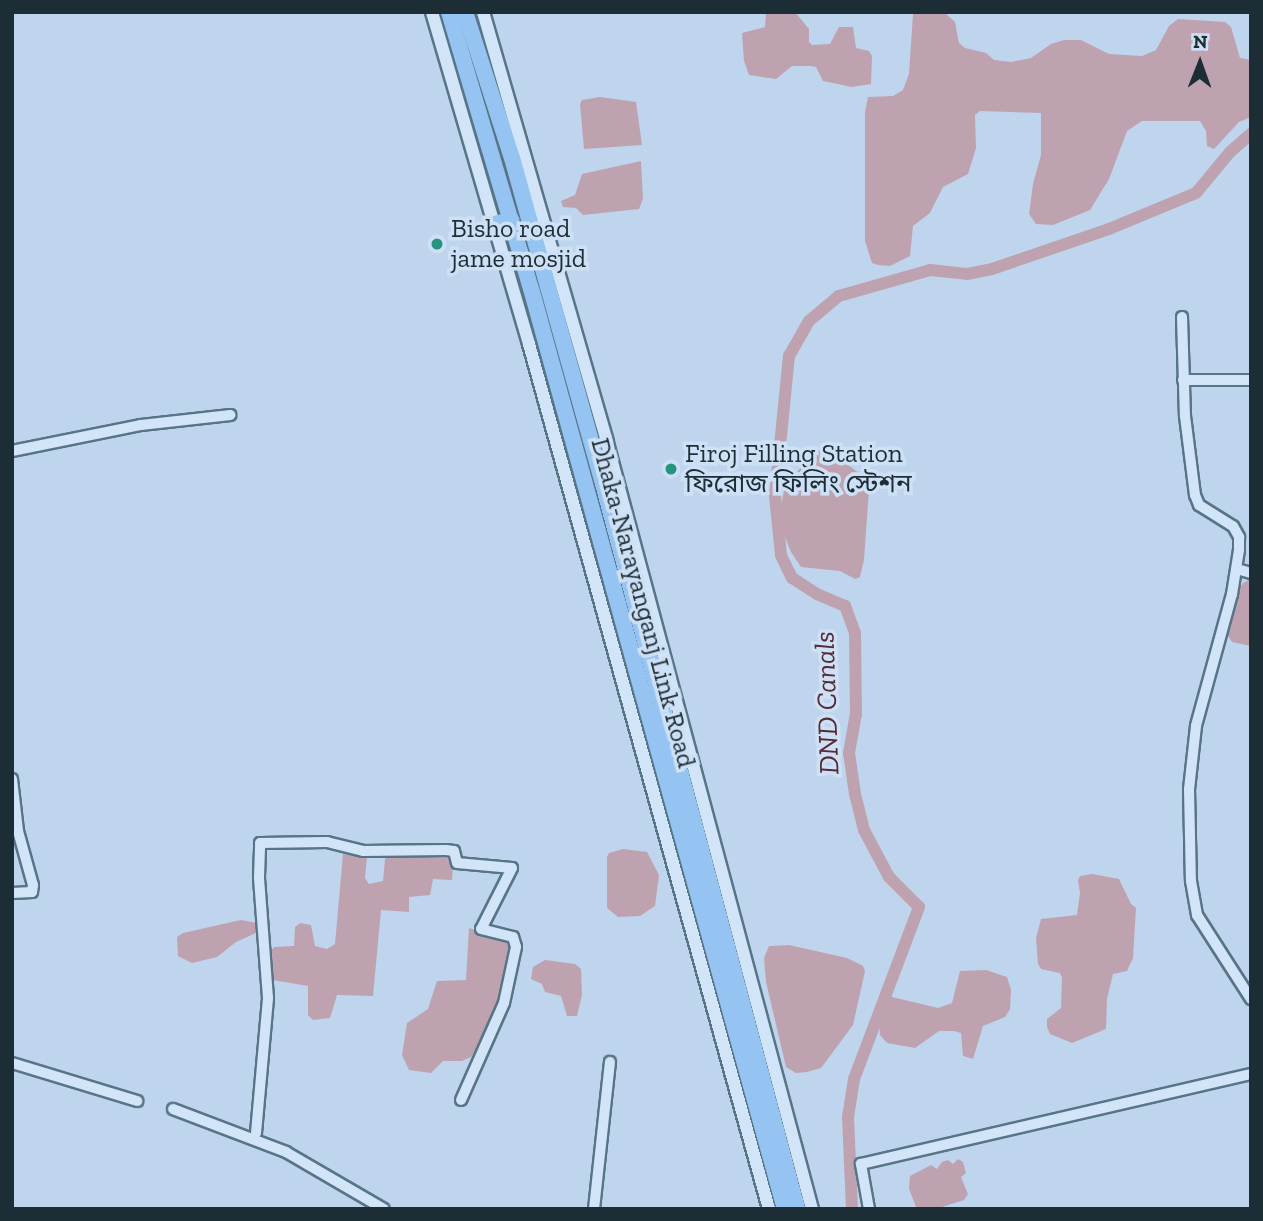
<!DOCTYPE html>
<html>
<head>
<meta charset="utf-8">
<style>
  body { margin:0 }
  #map { position:relative; width:1263px; height:1221px; overflow:hidden; background:#bed5ed; font-family:"Zilla Slab","Noto Sans Bengali",serif }
  div>[style] { position:absolute }
  [style*='--x'] { left:calc(var(--x)*1px); top:calc(var(--y)*1px); width:calc(var(--w)*1px); rotate:calc(var(--a)*1deg) }
  .water>* { inset:0; background:#bfa2b0 }
  .canal>* { height:12px; margin:-6px; padding:0 6px; transform-origin:6px; border-radius:6px; background:#bfa2b0 }
  .roads { filter:drop-shadow(2px 0 #577586) drop-shadow(-2px 0 #577586) drop-shadow(0 2px #577586) drop-shadow(0 -2px #577586) }
  .minor>* { height:10px; margin:-5px; padding:0 5px; transform-origin:5px; border-radius:5px; background:#d1e4f8 }
  .tertiary>* { height:12px; margin:-6px; padding:0 6px; transform-origin:6px; border-radius:6px; background:#d1e4f8 }
  .primary>* { height:16px; margin:-8px; padding:0 8px; transform-origin:8px; border-radius:8px; background:#95c3f2 }
  .dots>* { width:19px; height:19px; translate:-50% -50%; box-sizing:border-box; border:4px solid #cee0f5; border-radius:50% }
  span { translate:-50% -50%; white-space:nowrap; text-align:center; line-height:1.15; -webkit-text-stroke:7px #cee0f5; paint-order:stroke }
  .poi-label { font-size:26px; color:#1c2d35 }
  .left { translate:0 -50%; text-align:left }
  .street-label { font-size:26px; color:#1c2d35 }
  .water-label { font-size:28px; color:#552b35; font-style:italic }
  .frame { position:absolute; inset:0; border:14px solid #1c2d35; pointer-events:none }
  .north { position:absolute; left:1165px; top:28px; width:70px; height:70px; -webkit-text-stroke:5px #cee0f5; paint-order:stroke; rotate:1deg; font-size:19px; font-weight:700; line-height:28px; text-align:center; color:#1c2d35 }
  .north::after { content:''; display:block; margin:auto; width:24px; height:32px; background:#1c2d35; clip-path:polygon(50% 0,100% 100%,50% 72%,0 100%) }
</style>
</head>
<body>
<div id="map">
  <div class="water">
    <div style="clip-path:polygon(766px 12px,795px 12px,809px 29px,809px 42px,812px 45px,830px 44px,839px 27px,853px 27px,856px 48px,869px 51px,872px 56px,871px 84px,852px 87px,823px 81px,816px 67px,810px 66px,792px 66px,776px 79px,749px 75px,744px 61px,742px 33px,765px 27px)"></div>
    <div style="clip-path:polygon(919px 12px,945px 13px,955px 22px,959px 43px,965px 48px,986px 53px,994px 60px,1011px 62px,1031px 58px,1051px 44px,1064px 40px,1081px 40px,1109px 54px,1142px 56px,1156px 50px,1169px 26px,1178px 19px,1225px 22px,1231px 27px,1240px 58px,1251px 60px,1251px 117px,1239px 122px,1214px 149px,1207px 146px,1206px 131px,1200px 121px,1142px 121px,1127px 131px,1109px 179px,1090px 210px,1053px 225px,1036px 224px,1029px 214px,1033px 184px,1041px 155px,1041px 113px,980px 111px,975px 115px,976px 148px,968px 174px,943px 187px,930px 213px,913px 226px,910px 256px,890px 266px,878px 265px,872px 263px,865px 241px,865px 112px,868px 97px,893px 96px,903px 90px,909px 74px,913px 14px)"></div>
    <div style="clip-path:polygon(600px 97px,636px 102px,642px 145px,584px 149px,580px 104px,582px 100px)"></div>
    <div style="clip-path:polygon(641px 161px,643px 199px,639px 209px,583px 215px,576px 208px,563px 207px,561px 201px,575px 195px,582px 174px)"></div>
    <div style="clip-path:polygon(826px 448px,841px 452px,844px 462px,863px 476px,869px 489px,864px 560px,860px 577px,855px 579px,840px 571px,801px 567px,791px 552px,783px 532px,780px 511px,785px 486px,815px 451px)"></div>
    <div style="clip-path:polygon(1251px 579px,1251px 646px,1232px 642px,1226px 633px,1237px 593px,1243px 583px)"></div>
    <div style="clip-path:polygon(623px 849px,647px 852px,659px 875px,655px 906px,640px 916px,618px 917px,607px 908px,607px 857px,609px 853px)"></div>
    <div style="clip-path:polygon(343px 854px,367px 857px,365px 878px,369px 884px,383px 881px,385px 859px,389px 854px,446px 857px,453px 864px,452px 880px,433px 879px,430px 895px,409px 897px,409px 912px,381px 910px,373px 996px,337px 995px,330px 1018px,313px 1020px,308px 1015px,308px 986px,273px 980px,270px 971px,270px 952px,274px 947px,294px 946px,295px 927px,300px 923px,311px 925px,315px 946px,327px 949px,335px 944px)"></div>
    <div style="clip-path:polygon(1092px 874px,1119px 879px,1131px 904px,1136px 908px,1133px 958px,1127px 971px,1113px 974px,1107px 999px,1106px 1029px,1072px 1043px,1050px 1034px,1047px 1027px,1047px 1019px,1061px 1008px,1062px 978px,1060px 973px,1041px 969px,1038px 964px,1036px 938px,1041px 919px,1077px 915px,1080px 893px,1078px 880px,1080px 876px)"></div>
    <div style="clip-path:polygon(241px 920px,257px 923px,258px 932px,236px 942px,217px 957px,192px 963px,178px 956px,177px 937px,183px 933px)"></div>
    <div style="clip-path:polygon(469px 928px,513px 943px,494px 1019px,471px 1057px,462px 1061px,443px 1061px,431px 1073px,409px 1070px,402px 1055px,407px 1023px,428px 1009px,437px 981px,466px 980px)"></div>
    <div style="clip-path:polygon(789px 945px,847px 958px,863px 966px,865px 971px,853px 1025px,821px 1068px,807px 1072px,796px 1073px,786px 1067px,766px 982px,764px 958px,769px 946px)"></div>
    <div style="clip-path:polygon(545px 960px,575px 964px,581px 969px,582px 995px,577px 1016px,567px 1016px,561px 996px,545px 992px,542px 984px,531px 979px,533px 967px)"></div>
    <div style="clip-path:polygon(986px 970px,1007px 977px,1011px 990px,1010px 1009px,1005px 1017px,983px 1026px,973px 1059px,963px 1056px,961px 1033px,954px 1031px,939px 1031px,915px 1048px,887px 1043px,880px 1035px,879px 1022px,888px 996px,938px 1008px,952px 1003px,960px 971px)"></div>
    <div style="clip-path:polygon(958px 1159px,963px 1162px,966px 1173px,961px 1177px,968px 1194px,964px 1200px,936px 1209px,916px 1207px,909px 1189px,910px 1176px,931px 1165px,937px 1169px,942px 1162px,948px 1160px,953px 1164px)"></div>
  </div>
  <div class="canal">
    <div style="--x:852;--y:1209;--w:92;--a:-92.5"></div>
    <div style="--x:848;--y:1117;--w:38;--a:-81"></div>
    <div style="--x:854;--y:1079;--w:184;--a:-69.3"></div>
    <div style="--x:919;--y:907;--w:42;--a:-135"></div>
    <div style="--x:889;--y:877;--w:53;--a:-118"></div>
    <div style="--x:864;--y:830;--w:37;--a:-104"></div>
    <div style="--x:855;--y:794;--w:41;--a:-98.3"></div>
    <div style="--x:849;--y:753;--w:39;--a:-80"></div>
    <div style="--x:856;--y:715;--w:82;--a:-90.7"></div>
    <div style="--x:855;--y:633;--w:29;--a:-110"></div>
    <div style="--x:845;--y:606;--w:30;--a:-157"></div>
    <div style="--x:817;--y:594;--w:30;--a:-147"></div>
    <div style="--x:792;--y:578;--w:25;--a:-116"></div>
    <div style="--x:781;--y:555;--w:59;--a:-95.8"></div>
    <div style="--x:775;--y:496;--w:141;--a:-84.3"></div>
    <div style="--x:789;--y:356;--w:40;--a:-60.3"></div>
    <div style="--x:809;--y:321;--w:39;--a:-40"></div>
    <div style="--x:839;--y:296;--w:95;--a:-15.9"></div>
    <div style="--x:930;--y:270;--w:37;--a:6"></div>
    <div style="--x:967;--y:274;--w:25;--a:-11"></div>
    <div style="--x:992;--y:269;--w:124;--a:-18.9"></div>
    <div style="--x:1109;--y:229;--w:94;--a:-22.5"></div>
    <div style="--x:1196;--y:193;--w:53;--a:-50.3"></div>
    <div style="--x:1230;--y:152;--w:28;--a:-41"></div>
  </div>
  <div class="roads">
    <div class="minor">
      <div style="--x:1182;--y:317;--w:99;--a:88.3"></div>
      <div style="--x:1185;--y:416;--w:80;--a:82.8"></div>
      <div style="--x:1195;--y:495;--w:11;--a:68"></div>
      <div style="--x:1199;--y:505;--w:40;--a:32"></div>
      <div style="--x:1233;--y:526;--w:13;--a:61"></div>
      <div style="--x:1239;--y:537;--w:13;--a:90"></div>
      <div style="--x:1239;--y:550;--w:45;--a:99"></div>
      <div style="--x:1232;--y:594;--w:137;--a:105.3"></div>
      <div style="--x:1196;--y:726;--w:63;--a:96.3"></div>
      <div style="--x:1189;--y:789;--w:92;--a:88.8"></div>
      <div style="--x:1191;--y:881;--w:35;--a:80"></div>
      <div style="--x:1197;--y:915;--w:100;--a:57.3"></div>
      <div style="--x:1183;--y:380;--w:68;--a:0"></div>
      <div style="--x:12;--y:451;--w:132;--a:-11.4"></div>
      <div style="--x:141;--y:425;--w:90;--a:-6.4"></div>
      <div style="--x:1237;--y:569;--w:15;--a:16"></div>
      <div style="--x:12;--y:779;--w:52;--a:83.4"></div>
      <div style="--x:18;--y:831;--w:56;--a:74.5"></div>
      <div style="--x:33;--y:885;--w:7;--a:98"></div>
      <div style="--x:32;--y:892;--w:20;--a:177"></div>
      <div style="--x:12;--y:1063;--w:131;--a:16.9"></div>
      <div style="--x:173;--y:1109;--w:121;--a:20.8"></div>
      <div style="--x:286;--y:1152;--w:113;--a:30.2"></div>
      <div style="--x:256;--y:1133;--w:136;--a:-84.9"></div>
      <div style="--x:268;--y:998;--w:121;--a:-94.3"></div>
      <div style="--x:259;--y:877;--w:34;--a:-88"></div>
      <div style="--x:260;--y:843;--w:67;--a:-0.9"></div>
      <div style="--x:327;--y:842;--w:37;--a:14"></div>
      <div style="--x:363;--y:851;--w:83;--a:-0.7"></div>
      <div style="--x:446;--y:850;--w:8;--a:7"></div>
      <div style="--x:454;--y:851;--w:12;--a:76"></div>
      <div style="--x:457;--y:863;--w:55;--a:5.2"></div>
      <div style="--x:512;--y:868;--w:68;--a:116.9"></div>
      <div style="--x:481;--y:929;--w:33;--a:14"></div>
      <div style="--x:513;--y:937;--w:10;--a:73"></div>
      <div style="--x:516;--y:947;--w:57;--a:102.1"></div>
      <div style="--x:504;--y:1003;--w:106;--a:113.9"></div>
      <div style="--x:594;--y:1209;--w:148;--a:-83.8"></div>
      <div style="--x:869;--y:1209;--w:46;--a:-100.1"></div>
      <div style="--x:861;--y:1164;--w:400;--a:-13"></div>
    </div>
    <div class="tertiary">
      <div style="--x:432;--y:12;--w:346;--a:73.7"></div>
      <div style="--x:529;--y:344;--w:898;--a:74.49"></div>
      <div style="--x:483;--y:12;--w:448;--a:73.9"></div>
      <div style="--x:607;--y:443;--w:793;--a:75.02"></div>
    </div>
    <div class="primary">
      <div style="--x:449;--y:12;--w:292;--a:73.5"></div>
      <div style="--x:532;--y:292;--w:951;--a:74.58"></div>
      <div style="--x:465;--y:12;--w:153;--a:72.2"></div>
      <div style="--x:512;--y:158;--w:334;--a:74.4"></div>
      <div style="--x:602;--y:480;--w:755;--a:75.02"></div>
      <div style="--x:494;--y:224;--w:18;--a:-13"></div>
    </div>
  </div>
  <div class="dots">
    <div style="left:437px;top:244px;background:#279480"></div>
    <div style="left:671px;top:469px;background:#279480"></div>
  </div>
  <div class="poi-label">
    <span class="left" style="left:451px;top:244px">Bisho road<br>jame mosjid</span>
    <span class="left" style="left:685px;top:469px">Firoj Filling Station<br>ফিরোজ ফিলিং স্টেশন</span>
  </div>
  <div class="street-label">
    <span style="left:643px;top:603px;rotate:75deg">Dhaka-Narayanganj Link Road</span>
  </div>
  <div class="water-label">
    <span style="left:827px;top:703px;rotate:-92deg">DND Canals</span>
  </div>
  <div class="frame"></div>
  <div class="north">N</div>
</div>
</body>
</html>
